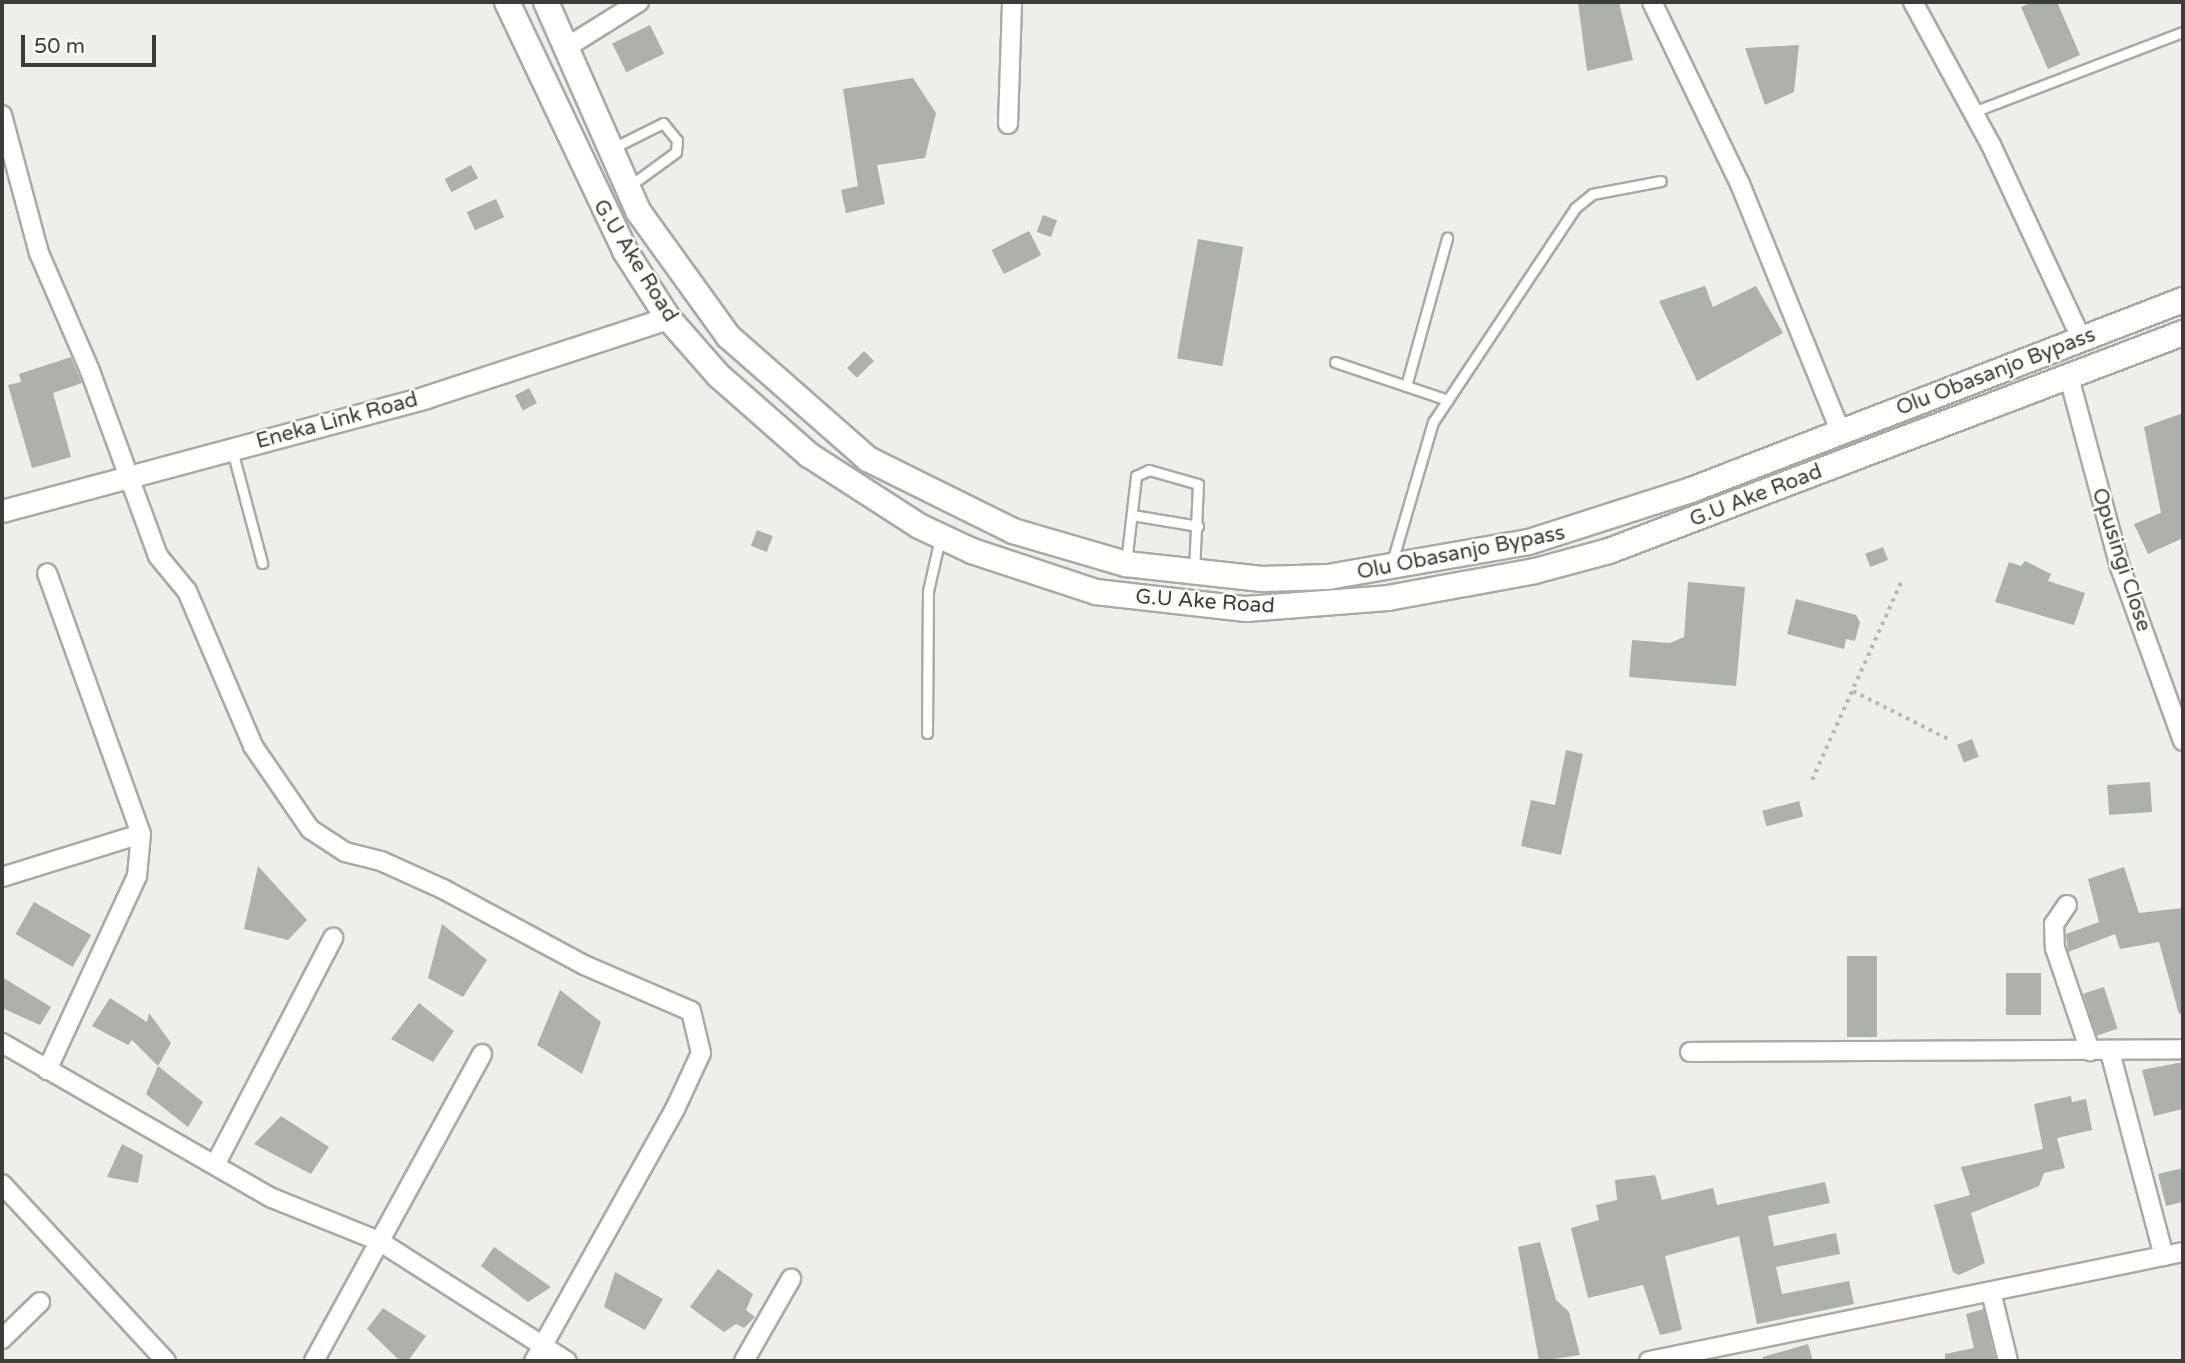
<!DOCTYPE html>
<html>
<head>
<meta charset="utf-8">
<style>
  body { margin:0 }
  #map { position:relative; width:2185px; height:1363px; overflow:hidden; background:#f0eee8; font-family:"Varela Round",sans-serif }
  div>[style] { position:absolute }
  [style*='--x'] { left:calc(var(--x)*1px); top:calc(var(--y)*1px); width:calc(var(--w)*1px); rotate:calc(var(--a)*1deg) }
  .building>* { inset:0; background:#aeb0aa; transform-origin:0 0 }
  .path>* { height:3.5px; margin-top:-1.75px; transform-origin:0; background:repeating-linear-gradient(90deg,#b9b7b2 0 3.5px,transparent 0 8.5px) }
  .roads { filter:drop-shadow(2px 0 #aba9a4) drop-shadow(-2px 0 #aba9a4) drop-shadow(0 2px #aba9a4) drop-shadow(0 -2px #aba9a4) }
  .service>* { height:9px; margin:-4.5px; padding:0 4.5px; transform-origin:4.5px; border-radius:4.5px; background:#fff }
  .minor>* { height:18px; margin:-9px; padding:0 9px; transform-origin:9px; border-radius:9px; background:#fff }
  .tertiary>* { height:21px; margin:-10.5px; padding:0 10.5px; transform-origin:10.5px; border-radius:10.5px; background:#fff }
  .secondary>* { height:24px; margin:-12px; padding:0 12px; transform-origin:12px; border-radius:12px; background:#fff }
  span { translate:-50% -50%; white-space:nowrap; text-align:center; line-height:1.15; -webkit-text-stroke:5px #fefcf6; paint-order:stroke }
  .street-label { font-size:21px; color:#3d3c3a }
  .frame { position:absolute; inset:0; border:4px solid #3d3c3a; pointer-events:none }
  .scale { position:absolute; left:21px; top:35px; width:135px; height:32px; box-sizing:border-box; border:4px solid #3d3c3a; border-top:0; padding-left:9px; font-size:21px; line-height:24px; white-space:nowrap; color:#3d3c3a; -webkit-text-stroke:5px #fefcf6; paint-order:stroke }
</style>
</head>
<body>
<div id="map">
  <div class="building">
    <div style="clip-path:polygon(1578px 2px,1619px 2px,1633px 60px,1587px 71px)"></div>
    <div style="clip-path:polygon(2032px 2px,2057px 2px,2080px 55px,2048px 69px,2021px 7px)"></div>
    <div style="left:650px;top:25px;width:32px;height:42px;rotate:64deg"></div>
    <div style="clip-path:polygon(1799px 45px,1794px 92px,1765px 105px,1745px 48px)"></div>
    <div style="clip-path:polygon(913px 78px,936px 113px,925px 158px,877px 165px,885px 204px,846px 213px,841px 190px,858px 186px,843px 89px)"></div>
    <div style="left:471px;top:165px;width:15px;height:30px;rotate:62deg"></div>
    <div style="left:496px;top:199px;width:20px;height:32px;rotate:66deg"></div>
    <div style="left:1043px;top:215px;width:15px;height:18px;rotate:20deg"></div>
    <div style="left:1029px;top:231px;width:27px;height:42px;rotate:63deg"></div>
    <div style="left:1198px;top:239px;width:46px;height:121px;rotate:10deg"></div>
    <div style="clip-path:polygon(1705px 286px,1713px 307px,1756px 286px,1783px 333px,1697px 381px,1659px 301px)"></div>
    <div style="left:864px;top:351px;width:14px;height:24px;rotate:45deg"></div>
    <div style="clip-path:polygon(71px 357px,82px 383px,53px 393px,71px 457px,32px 468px,8px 385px,21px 382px,19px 374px)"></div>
    <div style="left:529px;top:388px;width:17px;height:16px;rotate:62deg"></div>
    <div style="clip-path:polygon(2183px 413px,2183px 538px,2148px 554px,2134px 524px,2161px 513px,2144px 427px)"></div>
    <div style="left:757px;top:530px;width:17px;height:17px;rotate:21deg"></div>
    <div style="left:1883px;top:547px;width:14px;height:19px;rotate:69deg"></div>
    <div style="clip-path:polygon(2025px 561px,2051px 574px,2048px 581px,2085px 593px,2074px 625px,1995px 602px,2009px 562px,2021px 566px)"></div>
    <div style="clip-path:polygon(1688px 582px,1745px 587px,1736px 686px,1629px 677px,1632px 640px,1670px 643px,1684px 637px)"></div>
    <div style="clip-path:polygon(1796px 599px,1856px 615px,1860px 622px,1855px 641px,1846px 639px,1844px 649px,1787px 634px)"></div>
    <div style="left:1972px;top:739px;width:19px;height:16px;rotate:69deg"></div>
    <div style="clip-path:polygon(1566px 750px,1583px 754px,1561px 855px,1521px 846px,1531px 800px,1555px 805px)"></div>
    <div style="left:2150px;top:782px;width:30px;height:43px;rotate:86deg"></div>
    <div style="left:1799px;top:801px;width:16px;height:38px;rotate:75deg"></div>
    <div style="clip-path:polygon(258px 866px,307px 920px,288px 940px,244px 929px)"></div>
    <div style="clip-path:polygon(2124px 867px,2139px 913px,2183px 908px,2183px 1013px,2179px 1014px,2159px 942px,2120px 949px,2115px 934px,2068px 952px,2066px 934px,2099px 922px,2088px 879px)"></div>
    <div style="left:34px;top:902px;width:66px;height:37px;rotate:30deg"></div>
    <div style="clip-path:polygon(442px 924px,487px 960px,463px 997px,428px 978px)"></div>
    <div style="left:1847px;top:956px;width:30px;height:81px"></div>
    <div style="left:2006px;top:973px;width:35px;height:42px"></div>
    <div style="clip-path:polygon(2px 977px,51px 1007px,40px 1025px,2px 1008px)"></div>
    <div style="left:2104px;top:987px;width:44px;height:22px;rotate:72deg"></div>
    <div style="clip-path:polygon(560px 990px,601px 1022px,582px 1074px,537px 1045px)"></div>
    <div style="clip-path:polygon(110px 998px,147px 1022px,149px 1013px,171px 1043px,158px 1066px,132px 1040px,128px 1045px,92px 1026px)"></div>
    <div style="clip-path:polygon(419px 1003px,454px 1031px,433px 1062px,391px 1039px)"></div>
    <div style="clip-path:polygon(2183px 1062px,2183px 1109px,2154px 1116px,2142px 1070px)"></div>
    <div style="clip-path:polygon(158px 1066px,203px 1102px,188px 1127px,146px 1094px)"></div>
    <div style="clip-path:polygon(2071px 1096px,2072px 1102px,2086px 1099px,2092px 1130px,2057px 1138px,2065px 1168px,2044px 1173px,2039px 1186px,1971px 1213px,1985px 1263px,1959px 1275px,1953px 1272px,1934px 1205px,1970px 1195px,1961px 1167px,2043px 1149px,2034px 1104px)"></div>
    <div style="clip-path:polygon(281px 1116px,329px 1147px,311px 1174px,254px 1144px)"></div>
    <div style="clip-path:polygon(122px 1144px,143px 1155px,138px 1183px,107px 1177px)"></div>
    <div style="clip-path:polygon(2183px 1168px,2183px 1202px,2166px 1206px,2158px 1174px)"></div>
    <div style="clip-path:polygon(1655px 1175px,1662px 1200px,1713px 1188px,1717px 1205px,1825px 1182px,1830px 1203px,1768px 1216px,1774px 1246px,1836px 1233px,1840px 1254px,1776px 1267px,1782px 1294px,1849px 1281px,1854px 1304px,1757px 1324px,1739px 1236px,1665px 1256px,1682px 1330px,1660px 1335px,1643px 1285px,1588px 1298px,1571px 1228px,1599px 1220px,1596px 1205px,1617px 1200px,1615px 1180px)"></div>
    <div style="clip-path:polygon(1540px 1242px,1556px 1300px,1569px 1312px,1580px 1355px,1539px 1361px,1518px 1247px)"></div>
    <div style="clip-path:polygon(494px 1247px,551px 1287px,528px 1302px,481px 1266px)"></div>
    <div style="clip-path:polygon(718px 1269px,753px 1294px,746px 1310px,755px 1317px,744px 1328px,736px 1324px,724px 1332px,690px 1307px)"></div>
    <div style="clip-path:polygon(615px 1272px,663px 1299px,645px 1330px,604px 1307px)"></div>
    <div style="clip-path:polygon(383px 1308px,426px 1336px,408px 1361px,400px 1361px,367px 1329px)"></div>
    <div style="clip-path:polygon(1984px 1309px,1996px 1361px,1945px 1361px,1945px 1354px,1974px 1348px,1966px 1314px)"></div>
    <div style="clip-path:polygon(1808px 1344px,1813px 1361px,1763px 1361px,1763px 1357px)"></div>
  </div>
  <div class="path">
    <div style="--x:1853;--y:691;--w:106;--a:26.8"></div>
    <div style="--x:1812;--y:780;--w:217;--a:-65.8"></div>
  </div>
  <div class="roads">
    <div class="service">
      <div style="--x:1973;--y:112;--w:225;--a:-20.9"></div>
      <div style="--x:613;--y:148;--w:56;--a:-26.6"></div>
      <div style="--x:663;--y:123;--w:22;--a:51"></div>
      <div style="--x:677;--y:140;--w:12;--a:95"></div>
      <div style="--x:676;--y:152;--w:59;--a:143.9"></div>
      <div style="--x:1335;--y:362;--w:119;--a:18.6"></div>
      <div style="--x:1406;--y:386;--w:154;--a:-74.5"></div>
      <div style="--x:232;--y:450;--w:117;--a:75.1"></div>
      <div style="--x:1132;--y:515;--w:67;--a:9.5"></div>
      <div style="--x:1392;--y:562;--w:146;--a:-73.7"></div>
      <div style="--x:1433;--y:422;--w:257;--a:-56.4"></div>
      <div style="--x:1575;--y:208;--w:22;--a:-39"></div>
      <div style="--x:1592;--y:194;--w:70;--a:-10.7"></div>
      <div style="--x:1126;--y:563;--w:88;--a:-83.4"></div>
      <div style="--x:1136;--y:476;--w:14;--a:-25"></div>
      <div style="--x:1149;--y:470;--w:51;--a:15.9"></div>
      <div style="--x:1198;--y:484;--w:87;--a:92.6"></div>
      <div style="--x:927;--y:733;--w:142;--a:-89.6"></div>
      <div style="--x:928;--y:591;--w:54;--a:-77.2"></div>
    </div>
    <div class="minor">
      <div style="--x:1652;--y:2;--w:202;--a:64.2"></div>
      <div style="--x:1740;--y:184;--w:269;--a:67.9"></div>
      <div style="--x:1913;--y:2;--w:163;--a:61.4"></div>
      <div style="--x:1991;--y:145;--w:213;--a:65"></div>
      <div style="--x:567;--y:47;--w:85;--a:-32"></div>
      <div style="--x:2;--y:115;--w:143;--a:75"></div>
      <div style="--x:39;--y:253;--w:129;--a:66.6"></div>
      <div style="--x:90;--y:371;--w:197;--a:69.8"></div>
      <div style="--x:158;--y:556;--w:45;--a:50.4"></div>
      <div style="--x:187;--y:591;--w:168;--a:66.9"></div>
      <div style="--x:253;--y:746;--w:101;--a:55.5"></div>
      <div style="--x:310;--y:829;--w:42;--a:33.3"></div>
      <div style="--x:345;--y:852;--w:37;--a:14"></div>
      <div style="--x:381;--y:861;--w:68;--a:24.3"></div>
      <div style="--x:443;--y:889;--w:160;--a:28.3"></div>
      <div style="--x:584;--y:965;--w:116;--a:23.3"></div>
      <div style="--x:691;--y:1011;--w:43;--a:76.6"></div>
      <div style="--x:701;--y:1053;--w:62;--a:114.9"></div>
      <div style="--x:675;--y:1109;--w:289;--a:119.2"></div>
      <div style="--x:1008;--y:124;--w:122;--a:-88.1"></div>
      <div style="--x:2069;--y:377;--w:197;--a:75"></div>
      <div style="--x:2120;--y:567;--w:185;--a:70.1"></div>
      <div style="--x:2;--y:877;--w:145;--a:-17.2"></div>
      <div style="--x:2067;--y:905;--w:23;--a:124"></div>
      <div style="--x:2054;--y:924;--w:24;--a:88"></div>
      <div style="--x:2055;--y:948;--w:109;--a:71.2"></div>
      <div style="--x:2;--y:1043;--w:311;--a:29.9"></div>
      <div style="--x:272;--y:1198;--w:115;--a:21.9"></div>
      <div style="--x:379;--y:1241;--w:223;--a:32.6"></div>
      <div style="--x:1690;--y:1052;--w:493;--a:-0.3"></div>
      <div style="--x:2110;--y:1052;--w:211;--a:75.2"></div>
      <div style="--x:47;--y:1070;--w:214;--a:-65.1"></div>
      <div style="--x:137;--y:876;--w:42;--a:-84.6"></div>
      <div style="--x:141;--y:834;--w:277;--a:-109.8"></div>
      <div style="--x:216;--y:1163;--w:254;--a:-62.5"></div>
      <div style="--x:2;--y:1184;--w:241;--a:47.2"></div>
      <div style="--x:1991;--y:1292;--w:71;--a:76.2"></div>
      <div style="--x:2;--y:1339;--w:53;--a:-44.2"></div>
      <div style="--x:314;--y:1361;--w:350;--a:-61.3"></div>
      <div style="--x:744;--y:1361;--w:95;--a:-60.2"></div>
      <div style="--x:1649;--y:1361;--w:545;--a:-11.54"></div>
    </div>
    <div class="tertiary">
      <div style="--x:2;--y:511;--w:439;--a:-15"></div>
      <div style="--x:426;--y:397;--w:255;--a:-18.1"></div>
    </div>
    <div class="secondary">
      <div style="--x:507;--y:2;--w:276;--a:64.6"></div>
      <div style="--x:625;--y:251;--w:80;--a:57.3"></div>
      <div style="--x:668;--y:318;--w:77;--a:48.7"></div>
      <div style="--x:719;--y:376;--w:120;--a:41.3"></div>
      <div style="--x:809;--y:455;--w:131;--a:32.8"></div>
      <div style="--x:919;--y:526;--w:59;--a:25.3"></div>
      <div style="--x:972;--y:551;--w:131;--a:18.3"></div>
      <div style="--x:1096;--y:592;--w:151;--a:6.5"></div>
      <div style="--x:1246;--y:609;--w:142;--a:-4.4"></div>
      <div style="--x:1388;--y:598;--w:149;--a:-10.4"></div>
      <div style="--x:1535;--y:571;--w:77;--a:-15.1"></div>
      <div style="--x:1609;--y:551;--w:614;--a:-20.8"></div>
      <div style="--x:546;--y:2;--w:228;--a:66.2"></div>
      <div style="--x:638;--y:211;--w:155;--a:54.2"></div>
      <div style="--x:729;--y:337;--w:185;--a:41.3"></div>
      <div style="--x:868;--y:459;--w:162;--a:26.4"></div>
      <div style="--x:1013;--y:531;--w:118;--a:16.3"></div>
      <div style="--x:1126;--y:564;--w:137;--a:6.3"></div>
      <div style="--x:1262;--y:579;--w:66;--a:-1.7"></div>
      <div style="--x:1328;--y:577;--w:204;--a:-9.9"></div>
      <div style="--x:1529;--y:542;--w:170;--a:-17.8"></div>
      <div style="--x:1691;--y:490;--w:527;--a:-21.12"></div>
    </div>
  </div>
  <div class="street-label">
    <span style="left:635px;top:261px;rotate:58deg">G.U Ake Road</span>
    <span style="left:1996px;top:372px;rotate:-21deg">Olu Obasanjo Bypass</span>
    <span style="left:337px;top:421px;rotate:-15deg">Eneka Link Road</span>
    <span style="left:1756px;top:496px;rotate:-21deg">G.U Ake Road</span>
    <span style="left:1461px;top:553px;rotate:-11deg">Olu Obasanjo Bypass</span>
    <span style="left:2121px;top:560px;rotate:72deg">Opusingi Close</span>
    <span style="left:1205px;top:602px;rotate:4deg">G.U Ake Road</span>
  </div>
  <div class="frame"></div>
  <div class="scale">50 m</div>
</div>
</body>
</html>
